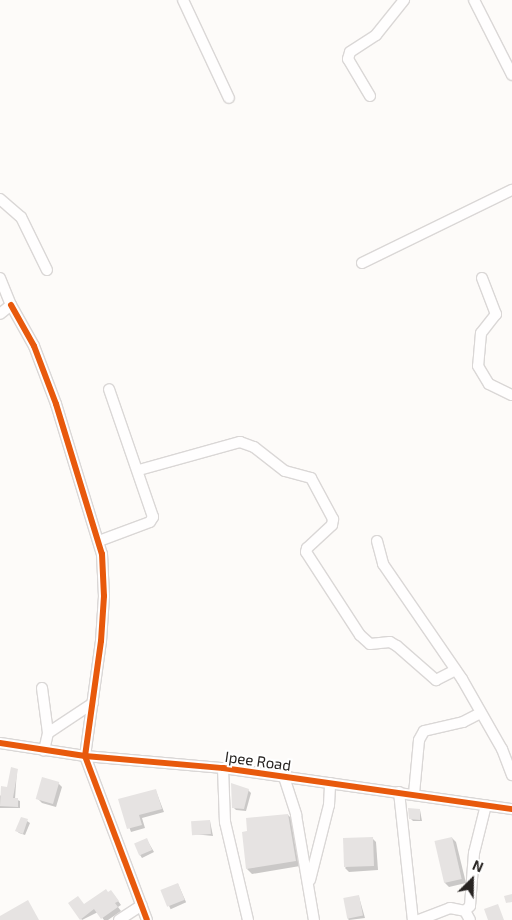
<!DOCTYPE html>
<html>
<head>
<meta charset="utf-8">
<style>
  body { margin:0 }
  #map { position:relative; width:512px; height:920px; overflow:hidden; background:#fdfbf9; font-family:"Exo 2",sans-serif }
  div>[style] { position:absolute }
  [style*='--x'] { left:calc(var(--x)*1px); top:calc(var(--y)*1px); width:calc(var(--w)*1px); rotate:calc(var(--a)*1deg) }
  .shadow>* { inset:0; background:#0003; transform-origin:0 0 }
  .building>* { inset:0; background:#e6e3e2; transform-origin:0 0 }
  .roads { filter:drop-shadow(1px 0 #dad7d6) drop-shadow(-1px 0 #dad7d6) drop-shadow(0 1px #dad7d6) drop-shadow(0 -1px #dad7d6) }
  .street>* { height:10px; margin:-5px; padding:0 5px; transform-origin:5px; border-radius:5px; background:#fffefe }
  .cycleway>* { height:6px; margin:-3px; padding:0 3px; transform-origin:3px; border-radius:3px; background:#e8590c }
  span { translate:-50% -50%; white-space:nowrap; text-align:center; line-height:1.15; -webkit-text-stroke:4px #fff; paint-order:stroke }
  .street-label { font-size:15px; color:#282422 }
  .north { position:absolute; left:447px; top:855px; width:50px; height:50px; -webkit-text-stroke:4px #fff; paint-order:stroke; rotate:23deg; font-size:14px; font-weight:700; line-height:20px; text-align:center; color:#282422 }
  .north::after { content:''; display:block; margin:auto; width:18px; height:22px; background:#282422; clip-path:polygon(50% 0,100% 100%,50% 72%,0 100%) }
</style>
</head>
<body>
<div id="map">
  <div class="shadow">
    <div style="clip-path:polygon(17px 770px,15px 799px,20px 801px,20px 808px,0 808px,0 796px,8px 788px)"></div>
    <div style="clip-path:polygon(58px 783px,62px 787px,56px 807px,42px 803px,38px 799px)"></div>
    <div style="clip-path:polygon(248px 790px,251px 793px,246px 811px,236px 810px,233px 807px)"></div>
    <div style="clip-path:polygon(156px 791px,164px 812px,142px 818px,145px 828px,131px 832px,119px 800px)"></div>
    <div style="clip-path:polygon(420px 810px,422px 821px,413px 821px,410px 818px)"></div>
    <div style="clip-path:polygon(288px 815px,293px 820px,300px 866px,252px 874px,247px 869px)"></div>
    <div style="clip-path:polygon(27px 821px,30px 823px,25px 835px,19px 833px,17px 831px)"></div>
    <div style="clip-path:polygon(210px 821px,213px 836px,193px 834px)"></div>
    <div style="clip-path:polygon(372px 838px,376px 842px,378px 870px,349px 872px,345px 868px)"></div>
    <div style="clip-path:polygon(452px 838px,456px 842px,466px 883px,449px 887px,445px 883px)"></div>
    <div style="clip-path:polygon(147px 840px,154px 852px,142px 858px,140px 855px)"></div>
    <div style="left:178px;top:884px;width:20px;height:17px;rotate:66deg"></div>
    <div style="clip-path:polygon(108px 893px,114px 895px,121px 905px,118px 907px,121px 911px,108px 920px,104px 920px,98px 912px,82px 920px,69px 903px,84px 905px)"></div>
    <div style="clip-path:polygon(359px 897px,365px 918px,349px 920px,348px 919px)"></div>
  </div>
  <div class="building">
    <div style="clip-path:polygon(11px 767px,18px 769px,13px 798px,18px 798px,18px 807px,0 806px,1px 786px,7px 787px)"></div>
    <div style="left:42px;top:777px;width:18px;height:23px;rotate:16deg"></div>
    <div style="clip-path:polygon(231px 783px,249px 789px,244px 809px,232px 808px)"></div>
    <div style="clip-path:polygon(156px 789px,162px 809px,139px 815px,142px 825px,127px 829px,118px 799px)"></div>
    <div style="clip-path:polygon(408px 808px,420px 809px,420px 820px,409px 819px)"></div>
    <div style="clip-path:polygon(288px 814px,296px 861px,246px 869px,242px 832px,247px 831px,246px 818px)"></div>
    <div style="clip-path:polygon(21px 817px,28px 819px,23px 834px,15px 831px)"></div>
    <div style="left:210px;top:820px;width:14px;height:19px;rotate:86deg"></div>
    <div style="left:373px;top:837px;width:29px;height:30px;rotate:88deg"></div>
    <div style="left:452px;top:837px;width:43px;height:18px;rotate:77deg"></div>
    <div style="left:147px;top:838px;width:13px;height:14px;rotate:67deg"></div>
    <div style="left:178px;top:883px;width:18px;height:19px;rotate:68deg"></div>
    <div style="clip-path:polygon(106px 889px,108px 892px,111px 890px,119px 901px,115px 903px,118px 907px,101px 919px,94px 909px,80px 920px,68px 903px,78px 896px,84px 904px)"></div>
    <div style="clip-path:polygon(512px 894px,512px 902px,506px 903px,504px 896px)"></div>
    <div style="left:359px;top:895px;width:21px;height:16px;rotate:79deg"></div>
    <div style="clip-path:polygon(28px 900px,39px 920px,0 920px,0 916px)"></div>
    <div style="clip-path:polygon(498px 904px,504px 920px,488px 920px,484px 909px)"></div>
  </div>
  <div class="roads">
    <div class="street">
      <div style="--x:183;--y:0;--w:108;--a:64.9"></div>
      <div style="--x:474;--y:0;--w:84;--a:63.1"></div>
      <div style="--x:370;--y:96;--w:43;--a:-120.7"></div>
      <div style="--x:348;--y:59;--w:7;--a:-74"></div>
      <div style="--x:350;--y:52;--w:31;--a:-33"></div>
      <div style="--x:376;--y:35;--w:45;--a:-51.3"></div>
      <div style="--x:0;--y:199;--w:28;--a:41"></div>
      <div style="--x:21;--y:217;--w:59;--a:63.9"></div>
      <div style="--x:362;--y:263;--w:167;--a:-26"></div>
      <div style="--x:0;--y:278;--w:29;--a:68"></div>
      <div style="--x:11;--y:305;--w:14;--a:141"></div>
      <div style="--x:482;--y:278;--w:39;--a:69"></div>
      <div style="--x:496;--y:314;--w:24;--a:128"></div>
      <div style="--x:481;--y:333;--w:33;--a:95"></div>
      <div style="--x:478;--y:366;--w:21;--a:59"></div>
      <div style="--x:489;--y:384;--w:25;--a:26"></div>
      <div style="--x:11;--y:305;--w:47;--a:60.7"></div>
      <div style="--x:34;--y:346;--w:62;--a:69.2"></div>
      <div style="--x:56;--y:404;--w:157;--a:73"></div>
      <div style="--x:102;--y:554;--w:42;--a:87.3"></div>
      <div style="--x:104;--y:596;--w:45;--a:93.8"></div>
      <div style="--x:101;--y:641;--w:116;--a:97.9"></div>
      <div style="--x:85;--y:756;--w:175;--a:69.3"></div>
      <div style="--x:139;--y:470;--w:105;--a:-15.5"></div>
      <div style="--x:240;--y:442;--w:15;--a:20"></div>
      <div style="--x:254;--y:447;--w:39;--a:38"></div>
      <div style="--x:285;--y:471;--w:27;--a:15"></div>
      <div style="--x:311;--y:478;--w:47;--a:61.8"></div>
      <div style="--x:333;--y:519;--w:6;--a:99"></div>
      <div style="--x:332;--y:525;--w:34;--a:137"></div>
      <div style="--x:307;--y:548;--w:4;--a:104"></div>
      <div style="--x:306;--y:552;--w:99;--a:57"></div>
      <div style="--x:360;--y:635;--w:13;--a:42"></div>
      <div style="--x:370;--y:644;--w:20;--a:-6"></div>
      <div style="--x:390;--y:642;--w:8;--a:30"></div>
      <div style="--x:397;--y:646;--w:52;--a:41.1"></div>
      <div style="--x:436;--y:680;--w:22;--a:-27"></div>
      <div style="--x:99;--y:541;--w:54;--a:-20.4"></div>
      <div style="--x:150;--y:522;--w:6;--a:-59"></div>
      <div style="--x:153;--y:517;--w:135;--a:-109"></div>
      <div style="--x:377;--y:541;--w:24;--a:75"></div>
      <div style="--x:383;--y:564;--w:140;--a:55.5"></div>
      <div style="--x:462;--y:679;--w:81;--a:60.3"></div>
      <div style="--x:502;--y:749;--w:28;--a:69"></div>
      <div style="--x:42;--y:688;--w:45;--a:82.4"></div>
      <div style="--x:48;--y:733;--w:18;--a:103"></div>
      <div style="--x:48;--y:733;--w:54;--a:-33.7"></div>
      <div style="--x:0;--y:743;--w:86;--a:8.7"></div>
      <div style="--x:85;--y:756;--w:139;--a:5"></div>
      <div style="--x:223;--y:768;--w:292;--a:8.1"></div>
      <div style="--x:223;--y:768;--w:54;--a:87.9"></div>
      <div style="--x:225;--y:822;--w:101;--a:76.8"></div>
      <div style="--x:284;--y:777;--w:40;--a:72"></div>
      <div style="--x:296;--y:815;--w:107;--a:80.3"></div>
      <div style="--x:399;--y:792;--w:129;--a:83.8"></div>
      <div style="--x:414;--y:794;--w:54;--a:-84.7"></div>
      <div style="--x:419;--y:740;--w:10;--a:-61"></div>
      <div style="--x:424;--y:731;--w:40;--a:-13"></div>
      <div style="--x:463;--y:722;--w:18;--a:-27"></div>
      <div style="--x:310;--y:880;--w:77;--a:-75.8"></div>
      <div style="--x:329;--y:805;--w:22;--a:-87"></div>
      <div style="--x:465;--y:911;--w:7;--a:-45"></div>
      <div style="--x:470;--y:906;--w:53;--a:-85.7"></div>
      <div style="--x:474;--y:853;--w:49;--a:-76"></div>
      <div style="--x:119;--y:920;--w:27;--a:-33"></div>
      <div style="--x:419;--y:920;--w:33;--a:-21"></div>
      <div style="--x:450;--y:908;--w:15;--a:11"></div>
      <div style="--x:465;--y:911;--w:10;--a:61"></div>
    </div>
  </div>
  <div class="cycleway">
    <div style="--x:11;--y:305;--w:47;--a:60.7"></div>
    <div style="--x:34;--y:346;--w:62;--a:69.2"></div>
    <div style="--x:56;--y:404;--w:157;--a:73"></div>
    <div style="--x:102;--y:554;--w:42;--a:87.3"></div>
    <div style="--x:104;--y:596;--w:45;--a:93.8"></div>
    <div style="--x:101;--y:641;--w:116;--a:97.9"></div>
    <div style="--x:85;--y:756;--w:175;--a:69.3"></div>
    <div style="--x:0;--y:743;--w:86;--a:8.7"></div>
    <div style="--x:85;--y:756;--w:139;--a:5"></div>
    <div style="--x:223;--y:768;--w:292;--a:8.1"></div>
  </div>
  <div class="street-label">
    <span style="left:258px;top:761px;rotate:8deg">Ipee Road</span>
  </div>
  <div class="north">N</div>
</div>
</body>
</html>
